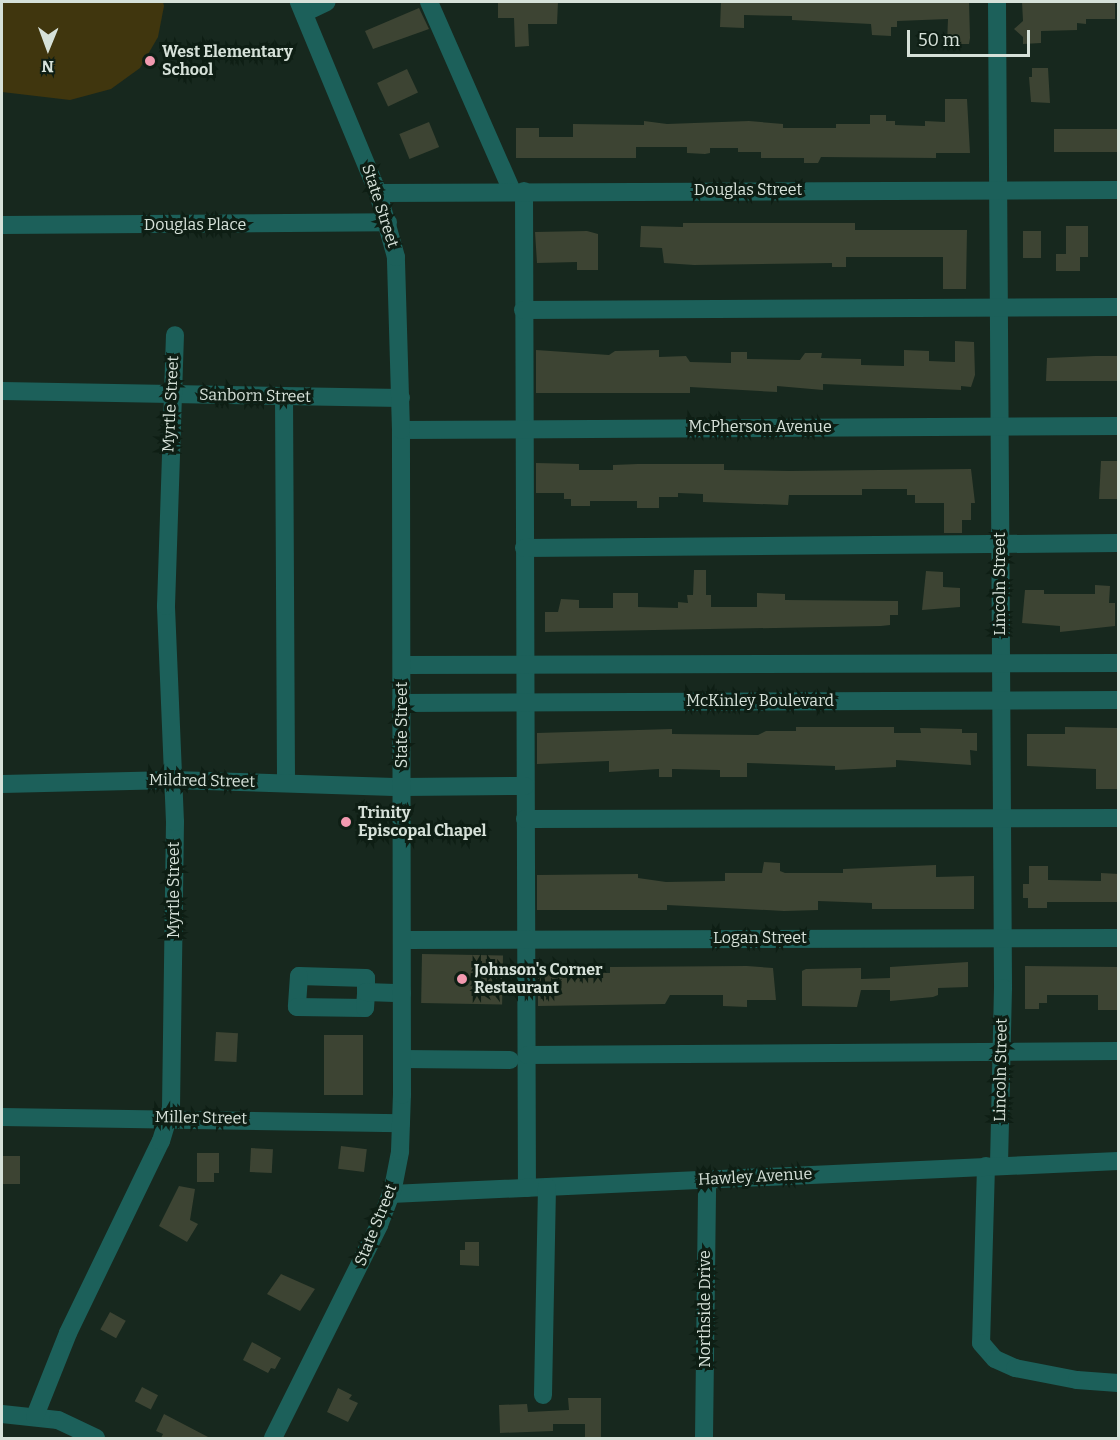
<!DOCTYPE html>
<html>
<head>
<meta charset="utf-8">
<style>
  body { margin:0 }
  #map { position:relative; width:1120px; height:1440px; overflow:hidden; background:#17281e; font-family:Bitter,serif }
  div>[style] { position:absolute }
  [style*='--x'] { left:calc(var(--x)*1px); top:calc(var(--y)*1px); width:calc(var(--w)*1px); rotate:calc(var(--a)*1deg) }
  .green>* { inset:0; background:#40360e }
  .building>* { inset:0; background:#3d4433; transform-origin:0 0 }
  .minor>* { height:18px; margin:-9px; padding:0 9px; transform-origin:9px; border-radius:9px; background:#1c605a }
  .dots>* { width:16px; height:16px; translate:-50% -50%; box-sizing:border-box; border:3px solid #0e1e14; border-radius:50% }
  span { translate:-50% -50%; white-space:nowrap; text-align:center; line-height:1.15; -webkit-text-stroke:6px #0e1e14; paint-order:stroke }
  .poi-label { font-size:16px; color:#d6e1d9; font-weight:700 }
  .left { translate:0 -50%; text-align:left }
  .street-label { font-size:16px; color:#d6e1d9 }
  .frame { position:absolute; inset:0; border:3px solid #d6e1d9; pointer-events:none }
  .north { position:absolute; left:18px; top:18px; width:60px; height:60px; -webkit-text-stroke:4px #0e1e14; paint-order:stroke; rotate:181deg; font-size:16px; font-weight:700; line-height:24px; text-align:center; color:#d6e1d9 }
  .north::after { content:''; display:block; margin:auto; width:21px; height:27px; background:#d6e1d9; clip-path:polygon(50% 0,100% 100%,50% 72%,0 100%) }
  .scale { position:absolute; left:907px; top:30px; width:123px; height:27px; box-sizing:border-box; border:3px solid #d6e1d9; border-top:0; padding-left:8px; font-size:18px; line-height:21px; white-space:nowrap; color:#d6e1d9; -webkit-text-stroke:4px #0e1e14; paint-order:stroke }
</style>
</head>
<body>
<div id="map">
  <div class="green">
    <div style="clip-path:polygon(2px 2px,163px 2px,164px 6px,158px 37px,140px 68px,111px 89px,70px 100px,2px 92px)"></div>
  </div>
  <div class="building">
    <div style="clip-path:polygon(498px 2px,558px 2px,557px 24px,528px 24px,529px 46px,515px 47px,514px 18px,498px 18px)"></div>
    <div style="clip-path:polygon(721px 2px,969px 2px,970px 38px,969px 44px,947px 44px,948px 19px,897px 21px,897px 27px,891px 27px,891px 36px,872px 35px,871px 24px,792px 20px,792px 16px,744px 15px,744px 28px,720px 27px)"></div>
    <div style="clip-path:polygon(1022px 2px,1115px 2px,1115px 19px,1086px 19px,1086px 24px,1077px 23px,1077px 30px,1041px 31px,1041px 43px,1023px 44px,1023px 37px,1014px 29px,1023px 21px)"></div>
    <div style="clip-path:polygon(419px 8px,429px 29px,373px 49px,365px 31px)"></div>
    <div style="clip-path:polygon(1032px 68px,1048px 68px,1050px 103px,1031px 102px,1029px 77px,1032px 77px)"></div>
    <div style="left:407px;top:69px;width:26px;height:33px;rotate:65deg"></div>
    <div style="clip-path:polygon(945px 99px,967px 99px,970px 153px,936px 153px,936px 158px,821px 157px,818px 163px,804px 163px,804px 158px,761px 158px,761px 152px,738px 152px,738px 148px,710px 148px,710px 153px,705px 154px,687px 153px,687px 147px,636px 147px,636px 158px,516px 158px,516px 128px,539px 128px,539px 137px,573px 137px,573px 124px,644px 125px,644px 121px,667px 124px,749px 121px,783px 124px,783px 128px,836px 128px,836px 124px,870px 124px,870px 115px,886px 115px,886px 121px,895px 121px,895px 125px,925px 126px,925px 121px,945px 122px)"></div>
    <div style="left:429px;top:122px;width:27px;height:32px;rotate:68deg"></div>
    <div style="left:1119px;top:129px;width:23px;height:65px;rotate:90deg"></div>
    <div style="clip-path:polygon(683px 223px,855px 223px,855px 230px,967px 230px,966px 289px,943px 289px,943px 257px,846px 257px,846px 267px,832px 267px,832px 263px,694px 265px,664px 263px,662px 248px,640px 247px,641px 226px,683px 227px)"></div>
    <div style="clip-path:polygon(1066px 226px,1088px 226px,1088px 257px,1080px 257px,1080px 271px,1056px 271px,1056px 254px,1066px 254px)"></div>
    <div style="clip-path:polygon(587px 231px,598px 234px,598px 270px,577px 270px,577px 262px,537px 263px,535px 232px)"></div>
    <div style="left:1023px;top:231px;width:18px;height:27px"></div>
    <div style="clip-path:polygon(955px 341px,974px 342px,975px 375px,971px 387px,961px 386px,961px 390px,823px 384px,823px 390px,777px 386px,777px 392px,690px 387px,690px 393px,536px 393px,536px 350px,609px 355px,615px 351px,659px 350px,659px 357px,686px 356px,690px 362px,731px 363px,731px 352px,747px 352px,747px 359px,800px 360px,805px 353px,822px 353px,821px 358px,861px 359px,861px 365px,904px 366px,904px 350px,929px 351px,929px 361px,955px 362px)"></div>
    <div style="clip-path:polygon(1095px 356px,1119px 356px,1119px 381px,1046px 381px,1047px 358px)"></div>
    <div style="clip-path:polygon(1101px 461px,1117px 461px,1119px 499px,1099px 499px)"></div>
    <div style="clip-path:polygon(536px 463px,579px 464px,579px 470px,613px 470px,613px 465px,638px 464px,724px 464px,724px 470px,789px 471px,971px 469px,975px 503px,971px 503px,971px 520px,962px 520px,962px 533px,944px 533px,944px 503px,915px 503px,915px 495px,907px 495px,907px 489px,862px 489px,862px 495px,789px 495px,788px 505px,703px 502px,703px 494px,678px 493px,678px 497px,659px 497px,659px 508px,637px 508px,637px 501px,590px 501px,590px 506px,571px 506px,571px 499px,564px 499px,564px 493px,536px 493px)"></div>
    <div style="clip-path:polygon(694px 570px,706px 570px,706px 595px,711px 595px,711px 607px,757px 607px,757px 593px,785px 594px,785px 600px,898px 601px,898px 615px,890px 615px,890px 625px,881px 626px,545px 632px,545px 612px,558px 612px,561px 599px,579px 600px,579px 608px,613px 608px,613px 593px,638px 593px,638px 607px,678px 608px,678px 602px,688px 603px,687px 595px,693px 595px)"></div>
    <div style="clip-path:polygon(926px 571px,943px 572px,943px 587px,960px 588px,960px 607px,922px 610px)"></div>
    <div style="clip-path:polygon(1095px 585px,1110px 586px,1109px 603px,1115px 603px,1115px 626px,1060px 632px,1060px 626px,1022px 623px,1025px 590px,1044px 590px,1044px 594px,1095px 594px)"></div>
    <div style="clip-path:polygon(796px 727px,894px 727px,894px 733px,921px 733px,920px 728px,962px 729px,962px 733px,977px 733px,977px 751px,970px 750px,971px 765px,896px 760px,896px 767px,835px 770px,835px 766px,747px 763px,747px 777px,720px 777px,720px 770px,672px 769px,672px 777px,659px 777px,659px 769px,609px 772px,609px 761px,537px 764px,537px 733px,672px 729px,672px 734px,758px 735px,766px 731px,796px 731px)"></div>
    <div style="clip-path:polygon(1065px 727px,1118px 728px,1117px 789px,1096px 789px,1096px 769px,1027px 766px,1027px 734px,1065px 734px)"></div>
    <div style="clip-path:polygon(764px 862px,780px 863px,780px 871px,785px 873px,843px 873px,843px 869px,936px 865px,936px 877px,974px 876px,974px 909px,872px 909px,872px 903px,818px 901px,818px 910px,784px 911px,667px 905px,667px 910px,537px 910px,537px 875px,638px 874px,638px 878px,666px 882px,725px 881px,725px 873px,762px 873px)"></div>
    <div style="clip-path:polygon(1029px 866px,1048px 866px,1048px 880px,1101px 881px,1101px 873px,1119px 874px,1119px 902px,1047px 902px,1047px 908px,1028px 908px,1028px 898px,1023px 898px,1023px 884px,1029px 884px)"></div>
    <div style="left:422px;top:954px;width:81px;height:49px;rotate:1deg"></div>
    <div style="clip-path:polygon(968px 962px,968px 987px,938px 988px,938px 995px,933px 997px,890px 1001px,890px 990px,861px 990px,857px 1007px,802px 1006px,802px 971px,806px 969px,861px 968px,861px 979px,890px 978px,890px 967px)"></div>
    <div style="clip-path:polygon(747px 966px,773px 968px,776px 1000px,747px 1000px,747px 1007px,723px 1006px,723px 995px,670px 995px,665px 1004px,538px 1006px,538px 968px,557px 968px,557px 973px,610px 973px,610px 967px)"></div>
    <div style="clip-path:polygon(1025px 966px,1119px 967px,1119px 1010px,1098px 1010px,1098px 995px,1047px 995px,1047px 1003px,1039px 1003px,1039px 1009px,1025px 1009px)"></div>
    <div style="left:216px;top:1032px;width:22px;height:29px;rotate:3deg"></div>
    <div style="left:324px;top:1035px;width:39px;height:60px"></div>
    <div style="left:341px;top:1146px;width:26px;height:23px;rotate:7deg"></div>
    <div style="left:251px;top:1148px;width:22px;height:24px;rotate:3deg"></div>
    <div style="clip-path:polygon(197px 1153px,219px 1153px,219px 1173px,214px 1173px,214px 1182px,197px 1182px)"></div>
    <div style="left:2px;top:1156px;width:18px;height:28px"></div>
    <div style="clip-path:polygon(179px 1186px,195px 1189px,190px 1220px,198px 1224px,187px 1242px,159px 1226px)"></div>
    <div style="clip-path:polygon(465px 1242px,479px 1242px,479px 1266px,460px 1265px,460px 1250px,465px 1250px)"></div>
    <div style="clip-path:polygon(281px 1274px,315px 1289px,300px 1311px,267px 1294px)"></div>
    <div style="left:110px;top:1312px;width:18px;height:20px;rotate:29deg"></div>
    <div style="clip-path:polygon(252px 1342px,281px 1358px,275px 1369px,271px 1368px,268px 1373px,243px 1360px)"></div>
    <div style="left:142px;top:1387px;width:18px;height:16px;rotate:27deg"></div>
    <div style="clip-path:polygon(338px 1388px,352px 1395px,349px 1399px,358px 1403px,348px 1422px,327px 1412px)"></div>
    <div style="clip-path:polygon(568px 1398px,601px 1398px,601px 1438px,585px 1438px,585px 1424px,553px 1424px,553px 1431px,500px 1433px,499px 1405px,527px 1404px,528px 1412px,569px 1410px)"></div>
    <div style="clip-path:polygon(164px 1414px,210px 1438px,161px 1438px,163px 1434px,156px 1431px)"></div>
  </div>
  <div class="minor">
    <div style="--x:429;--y:2;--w:206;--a:66.3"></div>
    <div style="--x:997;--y:2;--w:986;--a:89.65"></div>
    <div style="--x:1003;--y:988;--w:178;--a:91.3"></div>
    <div style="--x:304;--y:13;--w:25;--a:-26"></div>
    <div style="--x:524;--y:191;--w:997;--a:89.83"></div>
    <div style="--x:378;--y:193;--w:740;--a:-0.23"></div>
    <div style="--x:2;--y:225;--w:386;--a:-0.4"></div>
    <div style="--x:523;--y:310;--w:595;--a:-0.29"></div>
    <div style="--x:2;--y:391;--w:399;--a:1"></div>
    <div style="--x:284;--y:396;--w:387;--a:89.7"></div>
    <div style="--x:401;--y:430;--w:717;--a:-0.32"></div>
    <div style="--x:524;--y:548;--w:594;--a:-0.48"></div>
    <div style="--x:402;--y:665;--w:716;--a:-0.16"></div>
    <div style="--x:401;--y:703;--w:717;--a:-0.24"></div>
    <div style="--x:2;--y:784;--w:171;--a:-1.3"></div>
    <div style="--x:173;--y:780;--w:229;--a:1.8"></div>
    <div style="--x:402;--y:787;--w:123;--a:-0.5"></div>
    <div style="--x:525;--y:819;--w:593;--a:-0.1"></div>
    <div style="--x:402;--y:940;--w:716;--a:-0.16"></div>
    <div style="--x:366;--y:992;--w:14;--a:-90"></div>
    <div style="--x:366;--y:978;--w:67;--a:-178.3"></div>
    <div style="--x:299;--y:976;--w:31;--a:94"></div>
    <div style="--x:297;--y:1007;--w:68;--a:0.8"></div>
    <div style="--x:365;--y:1008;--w:16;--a:-86"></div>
    <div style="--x:366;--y:992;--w:36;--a:2"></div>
    <div style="--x:527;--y:1055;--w:591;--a:-0.39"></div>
    <div style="--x:402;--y:1059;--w:108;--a:0.5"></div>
    <div style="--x:2;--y:1117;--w:399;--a:0.9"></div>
    <div style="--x:986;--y:1166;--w:177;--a:91.6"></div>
    <div style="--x:981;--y:1343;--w:21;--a:49"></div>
    <div style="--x:995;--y:1359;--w:22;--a:24"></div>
    <div style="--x:1015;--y:1368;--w:63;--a:11"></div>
    <div style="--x:1077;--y:1380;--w:41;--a:4.2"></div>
    <div style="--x:391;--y:1194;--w:728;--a:-2.6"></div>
    <div style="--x:543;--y:1395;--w:208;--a:-88.9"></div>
    <div style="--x:2;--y:1414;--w:56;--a:6.1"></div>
    <div style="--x:58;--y:1420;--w:42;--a:25.3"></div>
    <div style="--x:35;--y:1416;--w:89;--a:-68.3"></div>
    <div style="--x:68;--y:1333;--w:213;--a:-64.2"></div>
    <div style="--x:161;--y:1141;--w:34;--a:-73"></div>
    <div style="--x:171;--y:1108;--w:286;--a:-89.2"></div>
    <div style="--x:175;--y:822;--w:216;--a:-92.4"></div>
    <div style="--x:166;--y:606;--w:271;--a:-88.1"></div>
    <div style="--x:273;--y:1438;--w:238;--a:-63.5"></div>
    <div style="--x:379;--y:1225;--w:40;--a:-69"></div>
    <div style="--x:393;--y:1188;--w:38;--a:-79"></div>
    <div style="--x:400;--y:1151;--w:56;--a:-88"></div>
    <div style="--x:402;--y:1095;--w:665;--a:-90.09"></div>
    <div style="--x:401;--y:430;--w:173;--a:-91.7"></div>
    <div style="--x:396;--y:257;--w:66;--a:-105.7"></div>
    <div style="--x:378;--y:193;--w:207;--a:-112.5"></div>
    <div style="--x:704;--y:1438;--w:259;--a:-89.3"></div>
  </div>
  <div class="dots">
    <div style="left:150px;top:61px;background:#f29ab0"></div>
    <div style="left:346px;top:822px;background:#f29ab0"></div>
    <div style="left:462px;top:979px;background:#f29ab0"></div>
  </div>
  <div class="poi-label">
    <span class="left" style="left:162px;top:61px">West Elementary<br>School</span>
    <span class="left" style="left:358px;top:822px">Trinity<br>Episcopal Chapel</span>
    <span class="left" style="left:474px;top:979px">Johnson's Corner<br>Restaurant</span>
  </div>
  <div class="street-label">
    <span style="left:748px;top:190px">Douglas Street</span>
    <span style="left:380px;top:206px;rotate:72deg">State Street</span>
    <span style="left:195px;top:225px">Douglas Place</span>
    <span style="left:255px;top:396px;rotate:1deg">Sanborn Street</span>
    <span style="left:171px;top:404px;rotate:-87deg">Myrtle Street</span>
    <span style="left:760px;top:427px">McPherson Avenue</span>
    <span style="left:1000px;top:584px;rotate:-90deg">Lincoln Street</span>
    <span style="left:760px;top:701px">McKinley Boulevard</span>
    <span style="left:402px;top:725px;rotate:-90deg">State Street</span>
    <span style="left:202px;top:781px;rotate:1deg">Mildred Street</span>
    <span style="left:174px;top:890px;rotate:-90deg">Myrtle Street</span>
    <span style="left:760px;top:938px">Logan Street</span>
    <span style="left:1001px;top:1070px;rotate:-89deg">Lincoln Street</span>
    <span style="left:201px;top:1118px;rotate:1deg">Miller Street</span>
    <span style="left:755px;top:1177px;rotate:-3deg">Hawley Avenue</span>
    <span style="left:376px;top:1225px;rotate:-68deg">State Street</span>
    <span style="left:705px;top:1309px;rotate:-90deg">Northside Drive</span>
  </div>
  <div class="frame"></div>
  <div class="north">N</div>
  <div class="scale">50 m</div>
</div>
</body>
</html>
